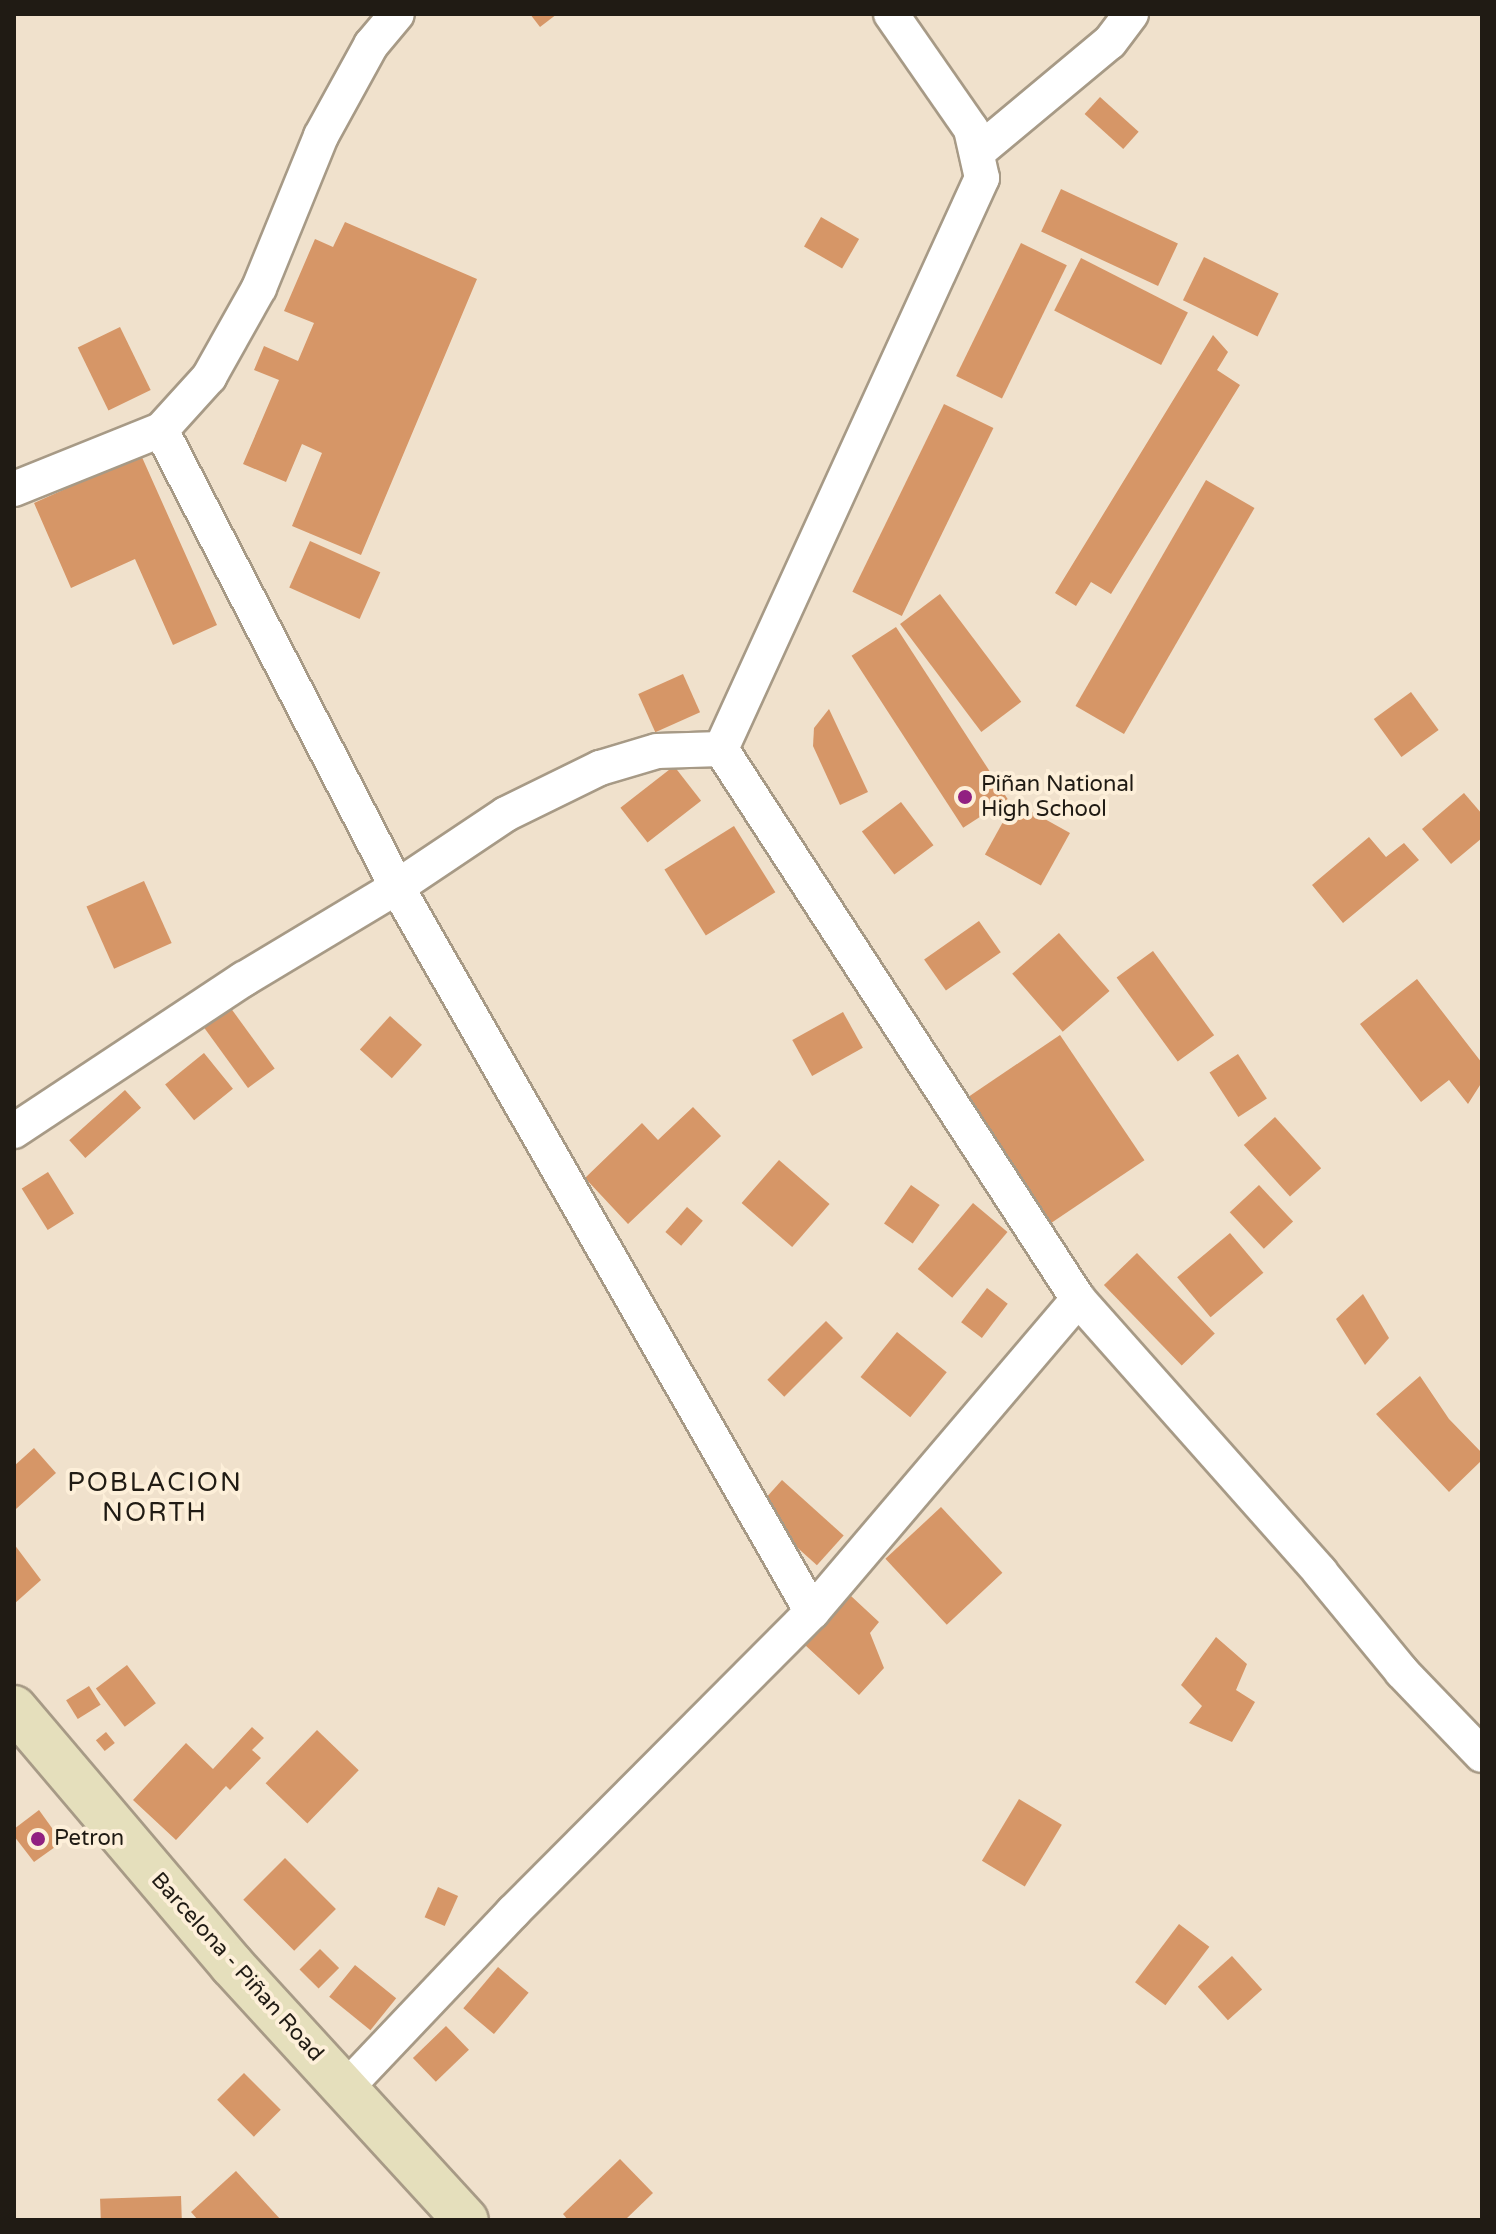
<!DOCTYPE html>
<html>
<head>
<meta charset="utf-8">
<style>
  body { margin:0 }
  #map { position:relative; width:1496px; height:2234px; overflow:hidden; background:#f0e1cc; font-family:"Varela Round",sans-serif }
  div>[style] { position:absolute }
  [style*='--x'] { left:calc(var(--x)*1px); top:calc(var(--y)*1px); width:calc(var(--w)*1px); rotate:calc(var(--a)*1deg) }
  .building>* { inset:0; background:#d69667; transform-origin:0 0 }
  .roads { filter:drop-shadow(2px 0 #a79a86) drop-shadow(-2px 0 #a79a86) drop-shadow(0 2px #a79a86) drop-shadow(0 -2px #a79a86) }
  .street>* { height:34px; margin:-17px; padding:0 17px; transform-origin:17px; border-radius:17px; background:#fff }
  .secondary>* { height:44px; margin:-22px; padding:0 22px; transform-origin:22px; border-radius:22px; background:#e5dfbc }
  .dots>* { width:22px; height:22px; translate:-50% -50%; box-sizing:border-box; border:4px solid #fdefd9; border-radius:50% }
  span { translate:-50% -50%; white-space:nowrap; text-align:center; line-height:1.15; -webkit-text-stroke:8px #fdefd9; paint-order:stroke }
  .poi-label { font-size:22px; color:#201b14 }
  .left { translate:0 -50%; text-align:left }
  .street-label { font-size:22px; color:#201b14 }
  .quarter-label { font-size:26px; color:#201b14; letter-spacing:2px }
  .frame { position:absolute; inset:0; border:16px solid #201b14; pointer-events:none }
</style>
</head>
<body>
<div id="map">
  <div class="building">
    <div style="clip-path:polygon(530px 14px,557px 14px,540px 27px)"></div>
    <div style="left:1100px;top:97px;width:52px;height:23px;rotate:42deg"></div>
    <div style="left:1061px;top:189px;width:129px;height:47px;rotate:25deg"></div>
    <div style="left:821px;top:217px;width:44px;height:34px;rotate:30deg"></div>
    <div style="clip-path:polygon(345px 222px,477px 279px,361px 555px,292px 526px,322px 453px,302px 444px,286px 482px,243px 464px,279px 380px,254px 370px,264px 346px,298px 361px,314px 323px,284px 311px,315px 239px,333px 247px)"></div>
    <div style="left:1021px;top:243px;width:51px;height:148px;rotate:26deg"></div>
    <div style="left:1204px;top:257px;width:83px;height:48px;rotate:26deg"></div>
    <div style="left:1081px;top:258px;width:120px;height:59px;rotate:27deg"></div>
    <div style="left:120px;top:327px;width:70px;height:47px;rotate:64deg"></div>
    <div style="clip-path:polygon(1213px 335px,1228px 352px,1217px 370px,1240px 385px,1111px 594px,1091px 582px,1076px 606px,1055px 593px)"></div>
    <div style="left:944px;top:404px;width:55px;height:209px;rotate:26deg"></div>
    <div style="clip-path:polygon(141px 455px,217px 625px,173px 645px,135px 559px,71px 588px,34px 503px)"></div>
    <div style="left:1206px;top:480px;width:56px;height:261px;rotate:30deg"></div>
    <div style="left:310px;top:541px;width:77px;height:51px;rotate:24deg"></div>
    <div style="left:940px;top:594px;width:135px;height:50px;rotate:53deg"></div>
    <div style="left:896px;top:627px;width:205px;height:53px;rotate:57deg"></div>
    <div style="left:683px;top:674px;width:42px;height:49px;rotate:66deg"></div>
    <div style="left:1411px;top:692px;width:47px;height:46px;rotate:54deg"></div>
    <div style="clip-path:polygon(829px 709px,868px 792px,840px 805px,813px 746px,814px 728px)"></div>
    <div style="left:674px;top:766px;width:44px;height:68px;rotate:52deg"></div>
    <div style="clip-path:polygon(1464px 793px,1482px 814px,1482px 838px,1451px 864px,1422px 829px)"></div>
    <div style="left:901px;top:802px;width:54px;height:49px;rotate:53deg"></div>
    <div style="left:1014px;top:802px;width:64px;height:60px;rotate:29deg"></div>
    <div style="left:734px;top:826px;width:78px;height:82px;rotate:58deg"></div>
    <div style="clip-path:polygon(1369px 837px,1386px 857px,1404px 843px,1419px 860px,1343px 923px,1312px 885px)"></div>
    <div style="left:144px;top:881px;width:68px;height:63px;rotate:66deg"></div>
    <div style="left:979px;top:921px;width:38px;height:67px;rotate:55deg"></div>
    <div style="left:1059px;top:933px;width:77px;height:62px;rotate:49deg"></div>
    <div style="left:1153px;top:951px;width:104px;height:45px;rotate:54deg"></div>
    <div style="clip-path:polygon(1417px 979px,1482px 1063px,1482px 1082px,1468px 1104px,1449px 1080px,1421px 1102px,1360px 1024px)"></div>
    <div style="left:230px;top:1007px;width:76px;height:33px;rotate:54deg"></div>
    <div style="left:843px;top:1012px;width:41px;height:58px;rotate:61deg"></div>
    <div style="left:390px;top:1016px;width:43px;height:45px;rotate:42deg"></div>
    <div style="left:1060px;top:1035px;width:151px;height:113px;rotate:56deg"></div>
    <div style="left:204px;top:1053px;width:46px;height:50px;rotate:51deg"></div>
    <div style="left:1238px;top:1054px;width:53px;height:34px;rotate:57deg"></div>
    <div style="left:125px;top:1090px;width:24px;height:75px;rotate:48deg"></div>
    <div style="clip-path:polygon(693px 1107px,721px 1136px,628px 1224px,585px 1178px,642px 1123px,658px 1140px)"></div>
    <div style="left:1275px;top:1117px;width:69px;height:42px;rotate:48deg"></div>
    <div style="left:779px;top:1160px;width:67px;height:57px;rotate:41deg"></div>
    <div style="left:48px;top:1172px;width:49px;height:31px;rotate:58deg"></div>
    <div style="left:911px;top:1185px;width:35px;height:47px;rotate:35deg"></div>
    <div style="left:1259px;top:1185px;width:50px;height:40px;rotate:47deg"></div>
    <div style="left:973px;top:1203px;width:45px;height:86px;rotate:40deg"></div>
    <div style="left:687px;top:1207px;width:21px;height:33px;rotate:41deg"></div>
    <div style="left:1230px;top:1233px;width:52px;height:69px;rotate:50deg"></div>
    <div style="left:1137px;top:1253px;width:112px;height:46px;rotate:46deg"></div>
    <div style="left:987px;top:1288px;width:26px;height:43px;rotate:37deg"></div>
    <div style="clip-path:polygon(1363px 1294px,1389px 1338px,1365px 1365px,1336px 1319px)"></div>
    <div style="left:826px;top:1321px;width:24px;height:83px;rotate:45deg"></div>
    <div style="left:897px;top:1332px;width:64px;height:58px;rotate:39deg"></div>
    <div style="clip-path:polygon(1420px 1376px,1449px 1419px,1482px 1453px,1482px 1460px,1449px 1492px,1376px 1414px)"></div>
    <div style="clip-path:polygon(34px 1448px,56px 1473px,16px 1509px,14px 1466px)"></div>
    <div style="left:782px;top:1480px;width:83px;height:40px;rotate:42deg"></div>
    <div style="left:941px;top:1507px;width:90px;height:76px;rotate:47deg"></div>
    <div style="clip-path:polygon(14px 1544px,41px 1580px,14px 1604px)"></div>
    <div style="clip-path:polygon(851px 1596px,879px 1622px,870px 1633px,884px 1668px,859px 1695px,805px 1645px)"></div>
    <div style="clip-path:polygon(1216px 1637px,1247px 1664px,1236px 1690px,1255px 1702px,1232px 1742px,1189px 1723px,1202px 1706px,1181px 1685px)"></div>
    <div style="left:127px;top:1665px;width:48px;height:39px;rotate:53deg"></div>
    <div style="left:89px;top:1686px;width:22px;height:27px;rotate:58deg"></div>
    <div style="clip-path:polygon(252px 1727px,264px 1738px,252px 1750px,261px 1758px,230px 1790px,226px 1786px,176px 1840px,133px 1800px,186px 1743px,213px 1769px)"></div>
    <div style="left:317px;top:1730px;width:58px;height:74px;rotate:44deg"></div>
    <div style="left:106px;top:1732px;width:14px;height:13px;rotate:51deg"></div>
    <div style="left:1019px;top:1799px;width:50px;height:72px;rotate:31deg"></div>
    <div style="clip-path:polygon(39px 1810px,62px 1842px,34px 1862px,14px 1836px,14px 1829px)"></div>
    <div style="left:285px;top:1858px;width:72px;height:59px;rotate:45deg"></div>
    <div style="left:438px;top:1887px;width:22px;height:33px;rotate:24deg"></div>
    <div style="left:1179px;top:1924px;width:38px;height:73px;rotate:37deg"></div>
    <div style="left:320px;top:1949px;width:27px;height:29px;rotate:45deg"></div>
    <div style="left:1232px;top:1956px;width:45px;height:46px;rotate:48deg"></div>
    <div style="left:355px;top:1965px;width:53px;height:41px;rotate:39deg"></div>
    <div style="left:498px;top:1967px;width:40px;height:54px;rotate:40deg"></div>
    <div style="left:446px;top:2026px;width:33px;height:46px;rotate:46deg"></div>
    <div style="left:244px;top:2073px;width:52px;height:38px;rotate:45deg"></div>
    <div style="clip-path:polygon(620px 2159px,653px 2193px,625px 2220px,568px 2220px,563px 2214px)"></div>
    <div style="clip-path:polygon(236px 2171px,281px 2220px,198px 2220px,191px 2212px)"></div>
    <div style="left:181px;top:2196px;width:24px;height:81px;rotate:88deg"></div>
  </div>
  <div class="roads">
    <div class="street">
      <div style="--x:979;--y:151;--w:170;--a:-39.8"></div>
      <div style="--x:1110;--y:42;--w:35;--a:-53"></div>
      <div style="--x:161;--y:430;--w:514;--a:62.69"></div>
      <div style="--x:397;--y:887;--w:835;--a:60.21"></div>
      <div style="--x:14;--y:489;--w:158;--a:-21.9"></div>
      <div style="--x:161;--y:430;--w:72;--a:-47.8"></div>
      <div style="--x:209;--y:377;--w:102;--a:-60.7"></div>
      <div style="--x:259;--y:288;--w:164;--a:-67.8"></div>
      <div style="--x:321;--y:136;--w:104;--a:-61.2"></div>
      <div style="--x:371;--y:45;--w:40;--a:-50"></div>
      <div style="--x:721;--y:749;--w:656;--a:57.01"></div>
      <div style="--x:1078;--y:1299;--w:365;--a:48.4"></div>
      <div style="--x:1320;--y:1572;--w:129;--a:50.6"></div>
      <div style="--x:1402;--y:1672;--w:115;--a:46.1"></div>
      <div style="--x:721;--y:749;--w:628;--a:-65.44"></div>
      <div style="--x:982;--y:178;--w:50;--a:-102.7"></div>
      <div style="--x:971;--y:129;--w:140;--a:-124.8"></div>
      <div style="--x:14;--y:1131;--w:276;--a:-33.5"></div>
      <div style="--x:244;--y:979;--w:179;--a:-31"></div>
      <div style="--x:397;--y:887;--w:131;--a:-33.8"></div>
      <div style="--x:506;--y:814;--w:105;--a:-26.1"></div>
      <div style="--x:600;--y:768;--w:59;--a:-16.6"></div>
      <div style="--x:657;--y:751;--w:64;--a:-1.8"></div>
      <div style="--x:345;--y:2089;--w:244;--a:-46.5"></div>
      <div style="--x:513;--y:1912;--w:424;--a:-45.1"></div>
      <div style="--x:812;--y:1612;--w:411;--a:-49.6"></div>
    </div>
    <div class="secondary">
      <div style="--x:14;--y:1708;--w:337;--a:49.7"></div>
      <div style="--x:232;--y:1965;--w:346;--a:47.5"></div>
    </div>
  </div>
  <div class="dots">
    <div style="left:965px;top:797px;background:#912081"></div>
    <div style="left:38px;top:1839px;background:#912081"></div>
  </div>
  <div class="poi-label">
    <span class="left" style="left:981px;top:797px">Piñan National<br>High School</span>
    <span class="left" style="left:54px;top:1839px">Petron</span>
  </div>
  <div class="street-label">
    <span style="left:237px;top:1967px;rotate:48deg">Barcelona - Piñan Road</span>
  </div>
  <div class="quarter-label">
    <span style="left:155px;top:1498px">POBLACION<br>NORTH</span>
  </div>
  <div class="frame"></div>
</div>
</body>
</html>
